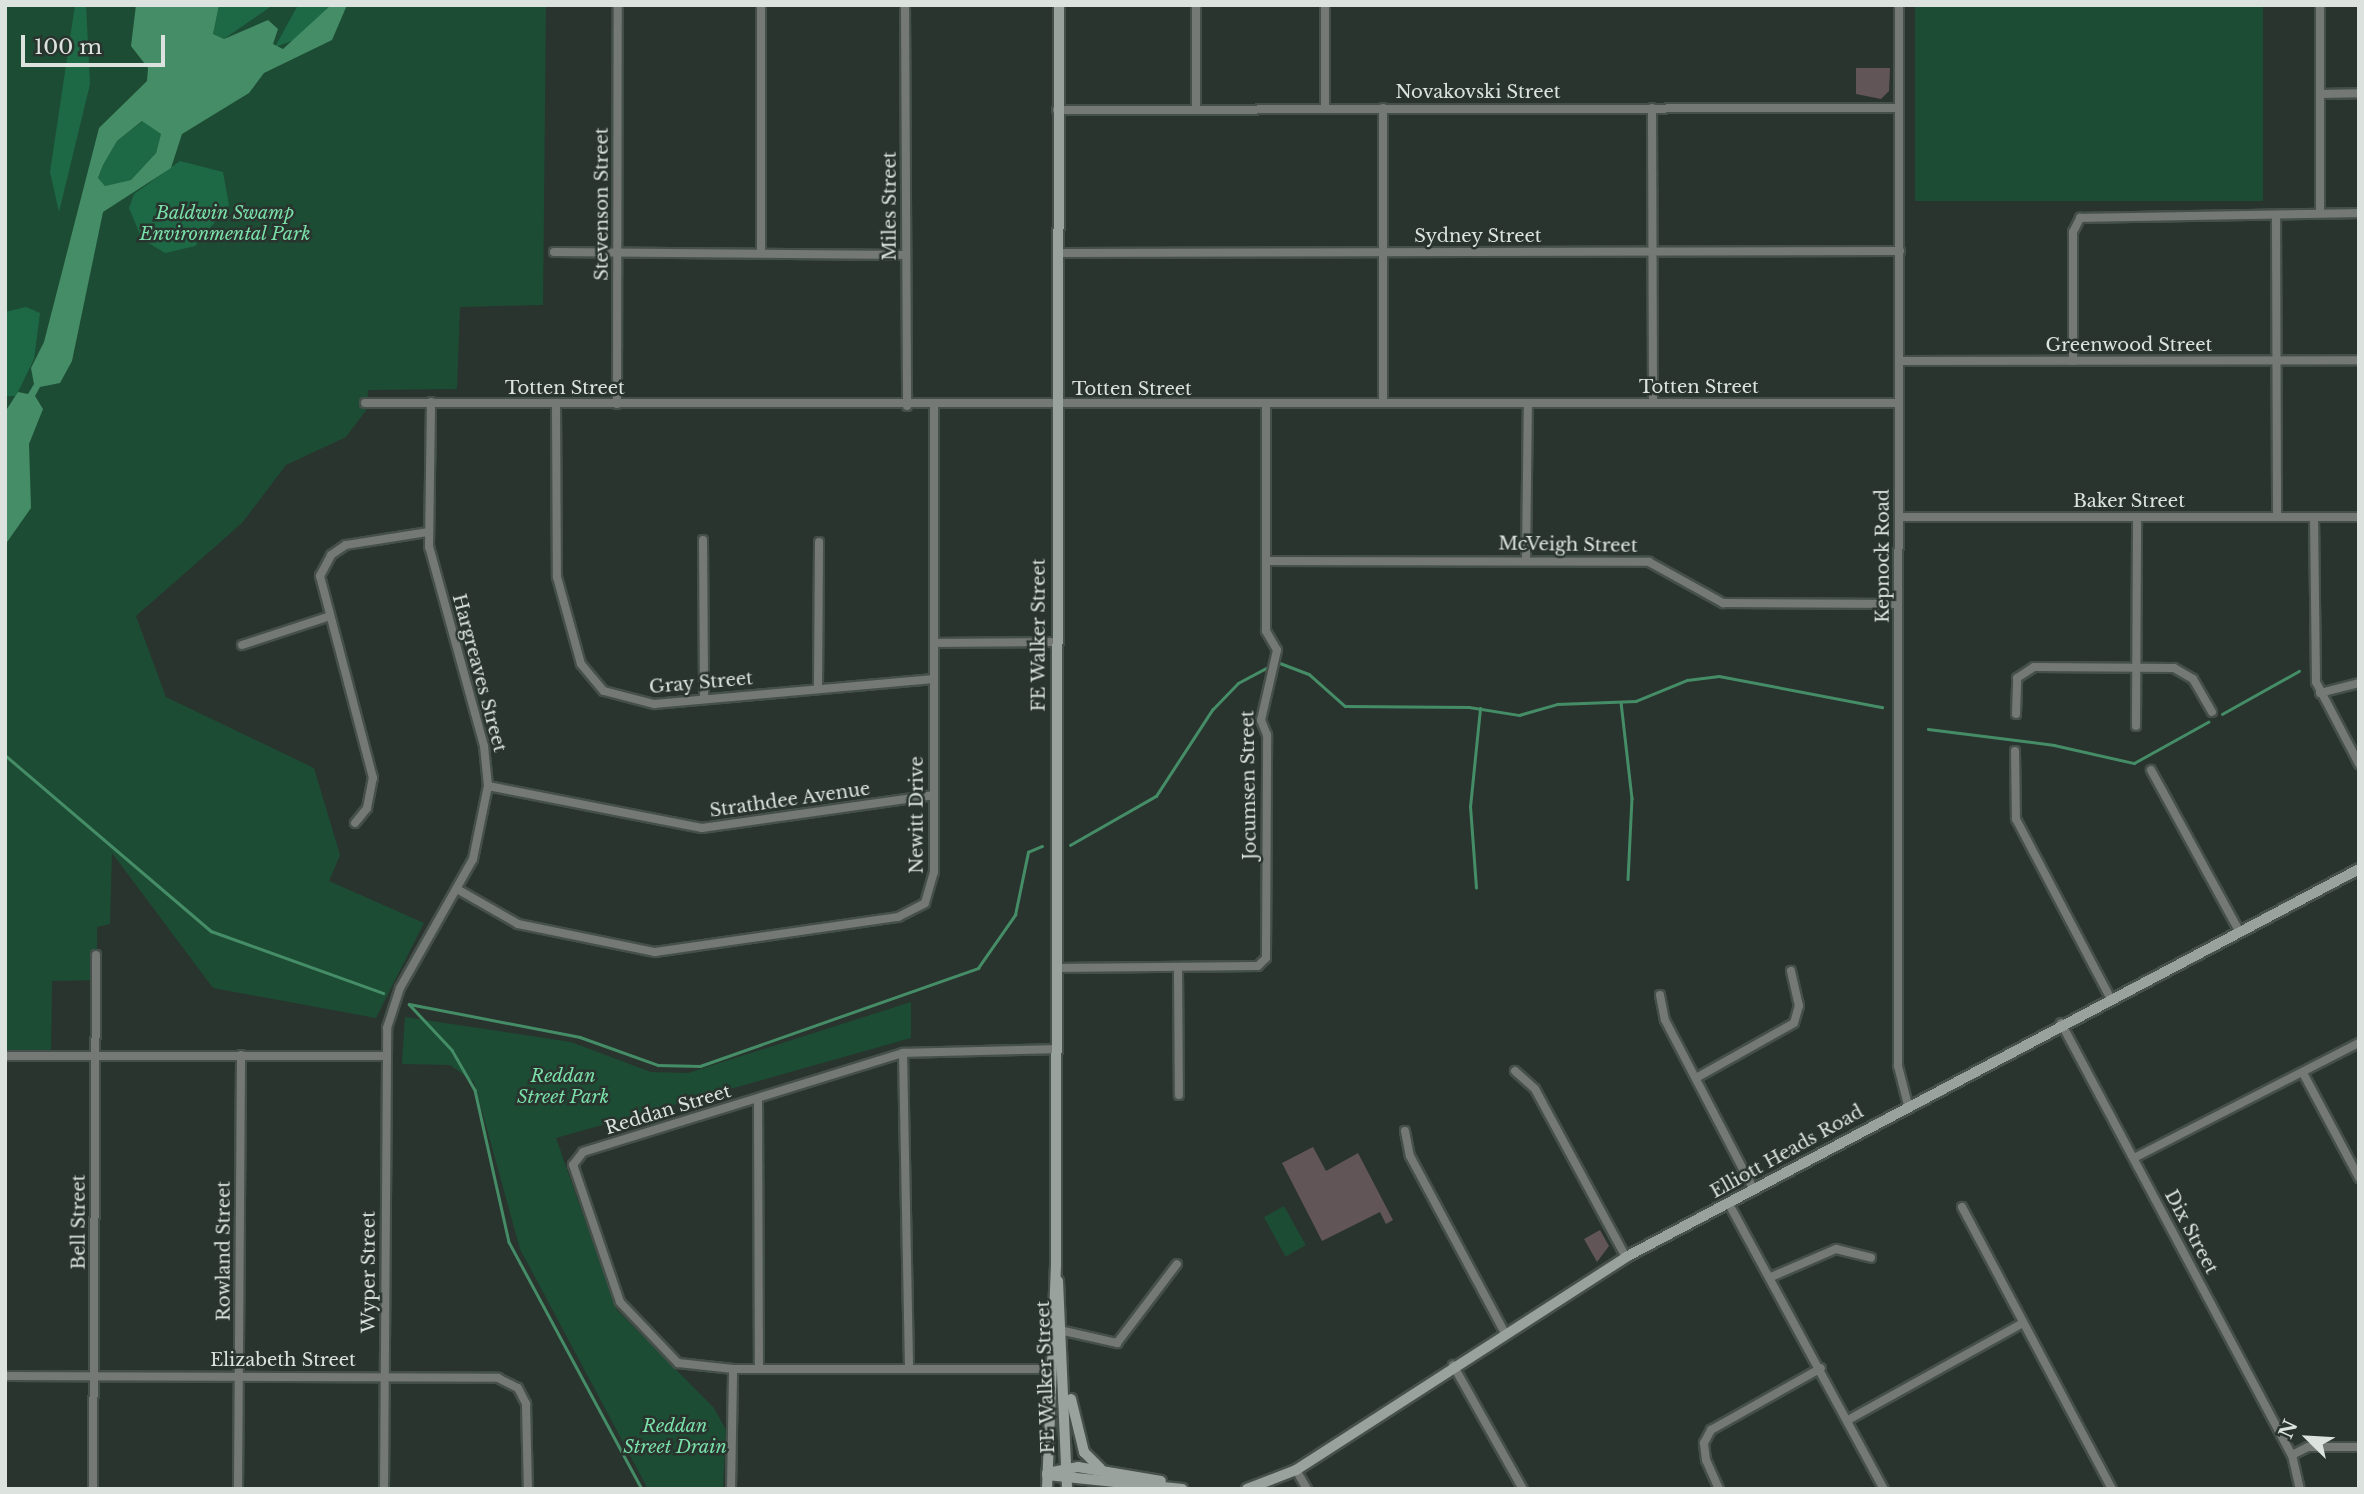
<!DOCTYPE html>
<html>
<head>
<meta charset="utf-8">
<style>
  body { margin:0 }
  #map { position:relative; width:2364px; height:1494px; overflow:hidden; background:#29342e; font-family:"Libre Baskerville",serif }
  div>[style] { position:absolute }
  [style*='--x'] { left:calc(var(--x)*1px); top:calc(var(--y)*1px); width:calc(var(--w)*1px); rotate:calc(var(--a)*1deg) }
  .green>* { inset:0; background:#1d4c34; transform-origin:0 0 }
  .forest>* { inset:0; background:#1d6945 }
  .water>* { inset:0; background:#458d67 }
  .stream>* { height:2.5px; margin:-1.25px; padding:0 1.25px; transform-origin:1.25px; border-radius:1.25px; background:#458d67 }
  .building>* { inset:0; background:#625557 }
  .roads { filter:drop-shadow(2px 0 #46504a) drop-shadow(-2px 0 #46504a) drop-shadow(0 2px #46504a) drop-shadow(0 -2px #46504a) }
  .street>* { height:8px; margin:-4px; padding:0 4px; transform-origin:4px; border-radius:4px; background:#747976 }
  .secondary>* { height:10px; margin:-5px; padding:0 5px; transform-origin:5px; border-radius:5px; background:#9aa29d }
  span { translate:-50% -50%; white-space:nowrap; text-align:center; line-height:1.15; -webkit-text-stroke:5px #29342e; paint-order:stroke }
  .street-label { font-size:18px; color:#dce3df }
  .park-label { font-size:18px; color:#7ae0a9; font-style:italic }
  .frame { position:absolute; inset:0; border:7px solid #dce3df; pointer-events:none }
  .north { position:absolute; left:2273px; top:1403px; width:70px; height:70px; -webkit-text-stroke:5px #29342e; paint-order:stroke; rotate:294deg; font-size:19px; font-weight:700; line-height:28px; text-align:center; color:#dce3df }
  .north::after { content:''; display:block; margin:auto; width:24px; height:32px; background:#dce3df; clip-path:polygon(50% 0,100% 100%,50% 72%,0 100%) }
  .scale { position:absolute; left:21px; top:35px; width:144px; height:32px; box-sizing:border-box; border:4px solid #dce3df; border-top:0; padding-left:9px; font-size:21px; line-height:24px; white-space:nowrap; color:#dce3df; -webkit-text-stroke:5px #29342e; paint-order:stroke }
</style>
</head>
<body>
<div id="map">
  <div class="green">
    <div style="clip-path:polygon(5px 5px,546px 5px,543px 305px,460px 307px,457px 389px,368px 390px,367px 409px,346px 437px,286px 465px,242px 523px,136px 616px,166px 697px,314px 768px,340px 855px,329px 881px,424px 923px,376px 1018px,213px 988px,112px 853px,110px 924px,97px 927px,97px 980px,52px 981px,51px 1057px,5px 1057px)"></div>
    <div style="left:1915px;top:5px;width:348px;height:196px"></div>
    <div style="clip-path:polygon(911px 1002px,911px 1038px,556px 1138px,616px 1309px,714px 1408px,726px 1430px,723px 1489px,648px 1489px,520px 1249px,474px 1082px,450px 1065px,402px 1064px,405px 1017px,571px 1042px,651px 1072px,688px 1073px)"></div>
    <div style="left:1284px;top:1206px;width:45px;height:23px;rotate:61deg"></div>
  </div>
  <div class="forest">
    <div style="clip-path:polygon(75px 5px,86px 5px,90px 84px,59px 212px,50px 172px)"></div>
    <div style="clip-path:polygon(219px 5px,273px 5px,224px 39px,213px 34px)"></div>
    <div style="clip-path:polygon(298px 5px,331px 5px,303px 37px,275px 47px)"></div>
    <div style="clip-path:polygon(143px 121px,161px 134px,156px 153px,131px 180px,105px 186px,98px 179px,103px 165px,117px 141px)"></div>
    <div style="clip-path:polygon(180px 161px,223px 172px,229px 205px,195px 246px,165px 253px,142px 239px,129px 208px,134px 194px)"></div>
    <div style="clip-path:polygon(26px 307px,40px 313px,34px 359px,16px 396px,5px 396px,5px 312px)"></div>
  </div>
  <div class="water">
    <div style="clip-path:polygon(evenodd,136px 5px,219px 5px,213px 34px,224px 39px,268px 20px,278px 29px,273px 44px,283px 49px,331px 5px,347px 5px,332px 40px,264px 73px,249px 93px,182px 134px,171px 168px,103px 212px,72px 361px,60px 383px,40px 387px,35px 396px,43px 409px,29px 444px,31px 508px,5px 545px,5px 412px,18px 392px,28px 394px,34px 384px,31px 368px,44px 342px,99px 128px,147px 81px,148px 68px,131px 46px,136px 5px,142px 121px,161px 134px,156px 153px,131px 180px,105px 186px,98px 178px,103px 165px,117px 141px,142px 121px)"></div>
  </div>
  <div class="stream">
    <div style="--x:1280;--y:663;--w:31;--a:21"></div>
    <div style="--x:1309;--y:674;--w:48;--a:41.6"></div>
    <div style="--x:1345;--y:706;--w:124;--a:0.5"></div>
    <div style="--x:1469;--y:707;--w:51;--a:9.1"></div>
    <div style="--x:1519;--y:715;--w:40;--a:-16"></div>
    <div style="--x:1557;--y:704;--w:79;--a:-2.2"></div>
    <div style="--x:1636;--y:701;--w:55;--a:-22.4"></div>
    <div style="--x:1687;--y:680;--w:32;--a:-7"></div>
    <div style="--x:1719;--y:676;--w:166;--a:10.8"></div>
    <div style="--x:1621;--y:702;--w:97;--a:83.5"></div>
    <div style="--x:1632;--y:798;--w:81;--a:92.8"></div>
    <div style="--x:2222;--y:714;--w:88;--a:-29.2"></div>
    <div style="--x:1928;--y:729;--w:127;--a:7.2"></div>
    <div style="--x:2054;--y:745;--w:82;--a:12.7"></div>
    <div style="--x:2134;--y:763;--w:85;--a:-29"></div>
    <div style="--x:5;--y:755;--w:271;--a:40.5"></div>
    <div style="--x:211;--y:931;--w:183;--a:19.8"></div>
    <div style="--x:1070;--y:845;--w:99;--a:-29.7"></div>
    <div style="--x:1156;--y:796;--w:103;--a:-56.9"></div>
    <div style="--x:1212;--y:710;--w:37;--a:-46"></div>
    <div style="--x:1238;--y:683;--w:36;--a:-28"></div>
    <div style="--x:1476;--y:888;--w:81;--a:-94.2"></div>
    <div style="--x:1470;--y:807;--w:99;--a:-84.2"></div>
    <div style="--x:409;--y:1004;--w:174;--a:10.9"></div>
    <div style="--x:580;--y:1037;--w:83;--a:19.7"></div>
    <div style="--x:658;--y:1065;--w:42;--a:1.4"></div>
    <div style="--x:700;--y:1066;--w:295;--a:-19.4"></div>
    <div style="--x:978;--y:968;--w:65;--a:-55.1"></div>
    <div style="--x:1015;--y:915;--w:64;--a:-78.3"></div>
    <div style="--x:1028;--y:852;--w:15;--a:-23"></div>
    <div style="--x:409;--y:1004;--w:63;--a:46.9"></div>
    <div style="--x:452;--y:1050;--w:46;--a:60.1"></div>
    <div style="--x:475;--y:1090;--w:156;--a:77.4"></div>
    <div style="--x:509;--y:1242;--w:281;--a:61.7"></div>
  </div>
  <div class="building">
    <div style="clip-path:polygon(1856px 68px,1890px 68px,1889px 91px,1881px 99px,1856px 94px)"></div>
    <div style="clip-path:polygon(1313px 1147px,1326px 1171px,1358px 1153px,1393px 1220px,1386px 1224px,1380px 1212px,1322px 1241px,1282px 1163px)"></div>
    <div style="clip-path:polygon(1600px 1230px,1609px 1246px,1597px 1262px,1584px 1239px)"></div>
  </div>
  <div class="roads">
    <div class="street">
      <div style="--x:761;--y:5;--w:247;--a:90"></div>
      <div style="--x:905;--y:5;--w:401;--a:89.7"></div>
      <div style="--x:1196;--y:5;--w:104;--a:90"></div>
      <div style="--x:1899;--y:5;--w:1061;--a:90.05"></div>
      <div style="--x:1898;--y:1066;--w:40;--a:75.6"></div>
      <div style="--x:2320;--y:94;--w:39;--a:-1"></div>
      <div style="--x:1652;--y:108;--w:294;--a:89.8"></div>
      <div style="--x:1325;--y:109;--w:104;--a:-90"></div>
      <div style="--x:1057;--y:110;--w:842;--a:-0.14"></div>
      <div style="--x:2320;--y:213;--w:208;--a:-90"></div>
      <div style="--x:2276;--y:215;--w:301;--a:89.8"></div>
      <div style="--x:554;--y:252;--w:352;--a:0.5"></div>
      <div style="--x:1057;--y:253;--w:843;--a:-0.14"></div>
      <div style="--x:1899;--y:361;--w:460;--a:-0.1"></div>
      <div style="--x:2073;--y:361;--w:129;--a:-90"></div>
      <div style="--x:2073;--y:232;--w:16;--a:-63"></div>
      <div style="--x:2080;--y:218;--w:279;--a:-1"></div>
      <div style="--x:365;--y:403;--w:1534;--a:0"></div>
      <div style="--x:1383;--y:403;--w:295;--a:-90"></div>
      <div style="--x:556;--y:404;--w:173;--a:89.7"></div>
      <div style="--x:557;--y:577;--w:90;--a:74.6"></div>
      <div style="--x:581;--y:664;--w:35;--a:50"></div>
      <div style="--x:604;--y:691;--w:52;--a:14.6"></div>
      <div style="--x:654;--y:704;--w:281;--a:-5.1"></div>
      <div style="--x:617;--y:404;--w:399;--a:-89.9"></div>
      <div style="--x:1899;--y:517;--w:460;--a:0"></div>
      <div style="--x:2314;--y:517;--w:165;--a:89.3"></div>
      <div style="--x:2316;--y:682;--w:93;--a:62.3"></div>
      <div style="--x:703;--y:540;--w:159;--a:89.6"></div>
      <div style="--x:1526;--y:559;--w:156;--a:-89.3"></div>
      <div style="--x:1266;--y:561;--w:383;--a:0.1"></div>
      <div style="--x:1649;--y:562;--w:85;--a:29"></div>
      <div style="--x:1723;--y:603;--w:175;--a:0.3"></div>
      <div style="--x:934;--y:643;--w:122;--a:-0.5"></div>
      <div style="--x:242;--y:645;--w:89;--a:-18.2"></div>
      <div style="--x:818;--y:689;--w:147;--a:-89.6"></div>
      <div style="--x:2320;--y:693;--w:40;--a:-14.4"></div>
      <div style="--x:2016;--y:714;--w:36;--a:-88"></div>
      <div style="--x:2017;--y:678;--w:20;--a:-33"></div>
      <div style="--x:2034;--y:667;--w:140;--a:0.4"></div>
      <div style="--x:2174;--y:668;--w:22;--a:30"></div>
      <div style="--x:2193;--y:679;--w:38;--a:60"></div>
      <div style="--x:2136;--y:726;--w:209;--a:-89.7"></div>
      <div style="--x:2015;--y:751;--w:68;--a:89.2"></div>
      <div style="--x:2016;--y:819;--w:201;--a:62.2"></div>
      <div style="--x:2151;--y:770;--w:181;--a:61.3"></div>
      <div style="--x:488;--y:786;--w:218;--a:11.1"></div>
      <div style="--x:702;--y:828;--w:233;--a:-8.1"></div>
      <div style="--x:355;--y:823;--w:19;--a:-51"></div>
      <div style="--x:367;--y:808;--w:31;--a:-79"></div>
      <div style="--x:373;--y:778;--w:209;--a:-104.7"></div>
      <div style="--x:320;--y:576;--w:24;--a:-62"></div>
      <div style="--x:331;--y:555;--w:18;--a:-34"></div>
      <div style="--x:346;--y:545;--w:83;--a:-9"></div>
      <div style="--x:457;--y:889;--w:70;--a:29.8"></div>
      <div style="--x:518;--y:924;--w:140;--a:11.6"></div>
      <div style="--x:655;--y:952;--w:246;--a:-8.2"></div>
      <div style="--x:898;--y:917;--w:30;--a:-27"></div>
      <div style="--x:925;--y:903;--w:32;--a:-74"></div>
      <div style="--x:934;--y:872;--w:466;--a:-90"></div>
      <div style="--x:1178;--y:967;--w:128;--a:89.6"></div>
      <div style="--x:1057;--y:968;--w:201;--a:-0.6"></div>
      <div style="--x:1258;--y:966;--w:11;--a:-45"></div>
      <div style="--x:1266;--y:958;--w:223;--a:-89.7"></div>
      <div style="--x:1267;--y:735;--w:16;--a:-112"></div>
      <div style="--x:1261;--y:720;--w:72;--a:-77.1"></div>
      <div style="--x:1277;--y:650;--w:22;--a:-120"></div>
      <div style="--x:1266;--y:631;--w:228;--a:-90"></div>
      <div style="--x:1660;--y:995;--w:25;--a:79"></div>
      <div style="--x:1665;--y:1020;--w:192;--a:62.4"></div>
      <div style="--x:2061;--y:1023;--w:490;--a:61.9"></div>
      <div style="--x:2292;--y:1455;--w:35;--a:77"></div>
      <div style="--x:903;--y:1053;--w:315;--a:88.9"></div>
      <div style="--x:5;--y:1056;--w:381;--a:0"></div>
      <div style="--x:1515;--y:1071;--w:27;--a:42"></div>
      <div style="--x:1535;--y:1089;--w:191;--a:61.6"></div>
      <div style="--x:2303;--y:1073;--w:119;--a:61.9"></div>
      <div style="--x:1696;--y:1078;--w:112;--a:-29.3"></div>
      <div style="--x:1794;--y:1023;--w:18;--a:-74"></div>
      <div style="--x:1799;--y:1006;--w:36;--a:-103"></div>
      <div style="--x:758;--y:1099;--w:269;--a:89.8"></div>
      <div style="--x:1405;--y:1131;--w:25;--a:79"></div>
      <div style="--x:1410;--y:1156;--w:199;--a:61.8"></div>
      <div style="--x:2134;--y:1158;--w:253;--a:-27.1"></div>
      <div style="--x:1729;--y:1204;--w:324;--a:61.5"></div>
      <div style="--x:1962;--y:1207;--w:319;--a:62"></div>
      <div style="--x:1771;--y:1277;--w:71;--a:-23.3"></div>
      <div style="--x:1836;--y:1249;--w:36;--a:14"></div>
      <div style="--x:1055;--y:1329;--w:64;--a:12.7"></div>
      <div style="--x:1117;--y:1343;--w:99;--a:-52.8"></div>
      <div style="--x:1453;--y:1365;--w:142;--a:60.6"></div>
      <div style="--x:1050;--y:1369;--w:317;--a:180"></div>
      <div style="--x:733;--y:1369;--w:55;--a:-173.8"></div>
      <div style="--x:678;--y:1363;--w:84;--a:-133.6"></div>
      <div style="--x:620;--y:1302;--w:145;--a:-108.9"></div>
      <div style="--x:573;--y:1165;--w:16;--a:-52"></div>
      <div style="--x:583;--y:1152;--w:335;--a:-17.2"></div>
      <div style="--x:903;--y:1053;--w:153;--a:-1.5"></div>
      <div style="--x:5;--y:1376;--w:493;--a:0.2"></div>
      <div style="--x:498;--y:1378;--w:22;--a:27"></div>
      <div style="--x:518;--y:1388;--w:18;--a:63"></div>
      <div style="--x:526;--y:1404;--w:85;--a:88.7"></div>
      <div style="--x:1848;--y:1420;--w:200;--a:-29"></div>
      <div style="--x:2292;--y:1455;--w:18;--a:-27"></div>
      <div style="--x:2308;--y:1447;--w:51;--a:0"></div>
      <div style="--x:1296;--y:1470;--w:22;--a:60"></div>
      <div style="--x:93;--y:1489;--w:534;--a:-89.68"></div>
      <div style="--x:238;--y:1489;--w:434;--a:-89.6"></div>
      <div style="--x:384;--y:1489;--w:461;--a:-89.6"></div>
      <div style="--x:387;--y:1028;--w:42;--a:-72"></div>
      <div style="--x:400;--y:988;--w:148;--a:-60.5"></div>
      <div style="--x:473;--y:859;--w:75;--a:-78.4"></div>
      <div style="--x:488;--y:786;--w:40;--a:-95.7"></div>
      <div style="--x:484;--y:746;--w:206;--a:-105.4"></div>
      <div style="--x:429;--y:547;--w:145;--a:-89.2"></div>
      <div style="--x:731;--y:1489;--w:120;--a:-89"></div>
      <div style="--x:1719;--y:1489;--w:32;--a:-114"></div>
      <div style="--x:1706;--y:1460;--w:17;--a:-97"></div>
      <div style="--x:1704;--y:1443;--w:15;--a:-62"></div>
      <div style="--x:1711;--y:1430;--w:126;--a:-29.4"></div>
    </div>
    <div class="secondary">
      <div style="--x:1058;--y:1281;--w:208;--a:87.5"></div>
      <div style="--x:1071;--y:1399;--w:55;--a:76.2"></div>
      <div style="--x:1084;--y:1452;--w:23;--a:45"></div>
      <div style="--x:1047;--y:1473;--w:32;--a:-11"></div>
      <div style="--x:1078;--y:1467;--w:84;--a:9.6"></div>
      <div style="--x:1047;--y:1475;--w:136;--a:5.9"></div>
      <div style="--x:1047;--y:1489;--w:225;--a:-87.7"></div>
      <div style="--x:1056;--y:1264;--w:1259;--a:-89.86"></div>
      <div style="--x:1247;--y:1489;--w:53;--a:-21.2"></div>
      <div style="--x:1296;--y:1470;--w:393;--a:-32.8"></div>
      <div style="--x:1626;--y:1257;--w:829;--a:-27.89"></div>
    </div>
  </div>
  <div class="street-label">
    <span style="left:1478px;top:92px">Novakovski Street</span>
    <span style="left:602px;top:204px;rotate:-90deg">Stevenson Street</span>
    <span style="left:890px;top:206px;rotate:-90deg">Miles Street</span>
    <span style="left:1478px;top:236px">Sydney Street</span>
    <span style="left:2129px;top:345px">Greenwood Street</span>
    <span style="left:1699px;top:387px">Totten Street</span>
    <span style="left:565px;top:388px">Totten Street</span>
    <span style="left:1132px;top:389px">Totten Street</span>
    <span style="left:2129px;top:501px">Baker Street</span>
    <span style="left:1568px;top:545px;rotate:1deg">McVeigh Street</span>
    <span style="left:1883px;top:556px;rotate:-90deg">Kepnock Road</span>
    <span style="left:1039px;top:635px;rotate:-90deg">FE Walker Street</span>
    <span style="left:479px;top:673px;rotate:75deg">Hargreaves Street</span>
    <span style="left:701px;top:683px;rotate:-5deg">Gray Street</span>
    <span style="left:1249px;top:785px;rotate:-91deg">Jocumsen Street</span>
    <span style="left:790px;top:800px;rotate:-8deg">Strathdee Avenue</span>
    <span style="left:917px;top:815px;rotate:-90deg">Newitt Drive</span>
    <span style="left:668px;top:1110px;rotate:-17deg">Reddan Street</span>
    <span style="left:1787px;top:1152px;rotate:-29deg">Elliott Heads Road</span>
    <span style="left:79px;top:1222px;rotate:-90deg">Bell Street</span>
    <span style="left:2191px;top:1232px;rotate:62deg">Dix Street</span>
    <span style="left:224px;top:1251px;rotate:-90deg">Rowland Street</span>
    <span style="left:369px;top:1272px;rotate:-90deg">Wyper Street</span>
    <span style="left:283px;top:1360px">Elizabeth Street</span>
    <span style="left:1046px;top:1377px;rotate:-92deg">FE Walker Street</span>
  </div>
  <div class="park-label">
    <span style="left:225px;top:224px">Baldwin Swamp<br>Environmental Park</span>
    <span style="left:563px;top:1087px">Reddan<br>Street Park</span>
    <span style="left:675px;top:1437px">Reddan<br>Street Drain</span>
  </div>
  <div class="frame"></div>
  <div class="north">N</div>
  <div class="scale">100 m</div>
</div>
</body>
</html>
